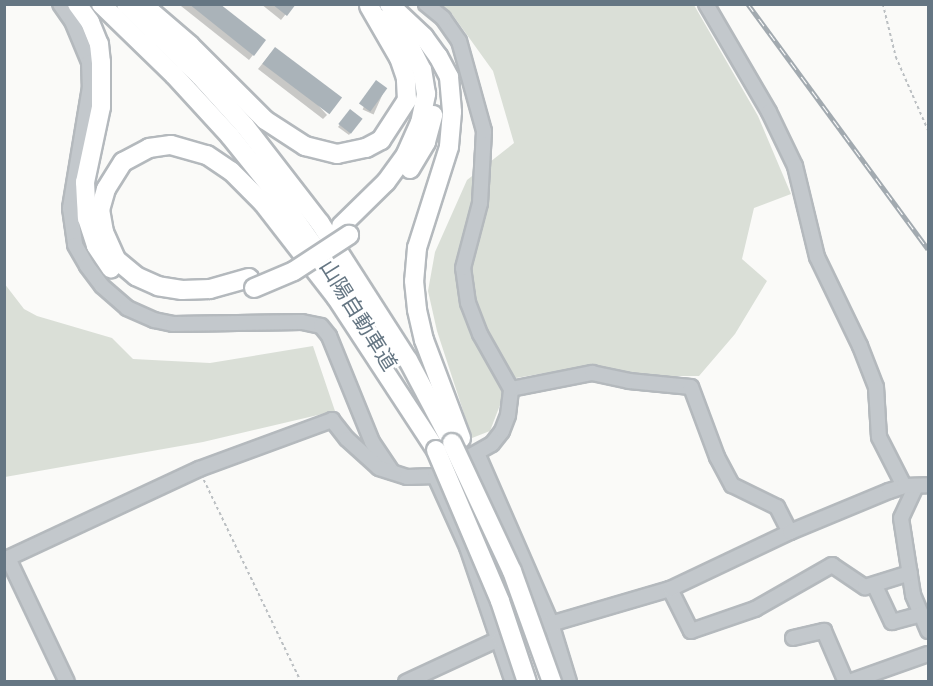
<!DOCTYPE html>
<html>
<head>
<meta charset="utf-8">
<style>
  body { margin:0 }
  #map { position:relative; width:933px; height:686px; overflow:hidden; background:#fafaf8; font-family:Quicksand,"Noto Sans JP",sans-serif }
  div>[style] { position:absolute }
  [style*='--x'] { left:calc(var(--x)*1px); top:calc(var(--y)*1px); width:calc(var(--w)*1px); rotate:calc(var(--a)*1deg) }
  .green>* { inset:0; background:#dadfd7 }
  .shadow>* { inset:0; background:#0003; transform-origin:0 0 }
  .building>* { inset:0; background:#aab3b9; transform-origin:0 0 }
  .path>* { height:1.5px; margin-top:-0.75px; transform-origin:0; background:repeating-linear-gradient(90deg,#bbbfc2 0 3px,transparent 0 6px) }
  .roads { filter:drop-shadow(2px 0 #b4b9bd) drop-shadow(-2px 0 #b4b9bd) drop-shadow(0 2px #b4b9bd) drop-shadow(0 -2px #b4b9bd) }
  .minor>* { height:14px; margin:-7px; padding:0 7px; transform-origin:7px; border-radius:7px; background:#c3c8cc }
  .highway>* { height:18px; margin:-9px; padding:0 9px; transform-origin:9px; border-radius:9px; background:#fff }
  .rail>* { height:5px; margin-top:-2.5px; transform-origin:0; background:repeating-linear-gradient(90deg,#fff 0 9px,#a2aab0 0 18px); box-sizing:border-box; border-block:2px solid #a2aab0 }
  .bridges { filter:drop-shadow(2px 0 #b4b9bd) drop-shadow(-2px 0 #b4b9bd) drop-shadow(0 2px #b4b9bd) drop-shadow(0 -2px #b4b9bd) }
  .highway-bridge>* { height:18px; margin:-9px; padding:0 9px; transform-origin:9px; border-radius:9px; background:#fff }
  span { translate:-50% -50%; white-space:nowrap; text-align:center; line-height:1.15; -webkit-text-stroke:6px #fff; paint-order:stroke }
  .street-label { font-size:21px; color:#657683 }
  .frame { position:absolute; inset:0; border:6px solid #657683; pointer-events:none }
</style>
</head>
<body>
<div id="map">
  <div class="green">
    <div style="clip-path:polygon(440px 5px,694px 5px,758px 116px,791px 194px,754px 208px,742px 259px,767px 281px,735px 334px,699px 376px,635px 376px,575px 368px,510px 379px,490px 431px,472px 438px,437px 331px,428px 291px,435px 252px,467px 180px,514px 143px,493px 71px,452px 14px)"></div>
    <div style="clip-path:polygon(4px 283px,24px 309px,37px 316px,112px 338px,133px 359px,210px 363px,313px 346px,335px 411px,203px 442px,5px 477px)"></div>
  </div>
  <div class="shadow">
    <div style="clip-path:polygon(182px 4px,218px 4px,253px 55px,249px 60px,181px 6px)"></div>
    <div style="clip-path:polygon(261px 4px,294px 4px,281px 20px)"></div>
    <div style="clip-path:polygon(271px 53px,327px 115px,323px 119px,258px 69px)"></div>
    <div style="left:374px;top:84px;width:12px;height:28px;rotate:24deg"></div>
    <div style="clip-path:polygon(349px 113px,361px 119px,349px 135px,338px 127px)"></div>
  </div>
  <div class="building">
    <div style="clip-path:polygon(189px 4px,220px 4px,266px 40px,254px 56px)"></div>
    <div style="clip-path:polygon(272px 4px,296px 4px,287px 16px)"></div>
    <div style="left:275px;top:47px;width:84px;height:21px;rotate:37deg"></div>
    <div style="left:376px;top:80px;width:14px;height:29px;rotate:36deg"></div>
    <div style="left:350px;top:109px;width:16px;height:19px;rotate:38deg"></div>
  </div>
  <div class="path">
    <div style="--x:883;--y:4;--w:55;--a:76.2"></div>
    <div style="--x:896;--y:57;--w:80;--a:66.3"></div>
    <div style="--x:204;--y:480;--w:224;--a:64.3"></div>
  </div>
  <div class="roads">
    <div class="minor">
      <div style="--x:60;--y:4;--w:21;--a:55"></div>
      <div style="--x:72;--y:21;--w:44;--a:67.5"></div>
      <div style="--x:89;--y:62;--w:25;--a:88"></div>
      <div style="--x:90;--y:87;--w:123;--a:99.4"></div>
      <div style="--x:70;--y:208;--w:37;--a:82"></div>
      <div style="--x:75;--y:245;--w:24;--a:60"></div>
      <div style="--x:87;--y:266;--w:25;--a:53"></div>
      <div style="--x:102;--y:286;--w:33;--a:41"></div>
      <div style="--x:127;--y:308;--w:30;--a:24"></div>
      <div style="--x:154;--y:320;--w:19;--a:12"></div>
      <div style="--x:173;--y:324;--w:129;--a:-0.9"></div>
      <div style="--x:302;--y:322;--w:19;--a:12"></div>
      <div style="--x:321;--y:326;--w:13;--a:51"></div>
      <div style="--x:329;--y:336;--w:114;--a:67.9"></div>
      <div style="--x:372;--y:442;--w:36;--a:56"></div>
      <div style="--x:706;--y:4;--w:125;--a:59.7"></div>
      <div style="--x:769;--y:112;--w:60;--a:64.3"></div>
      <div style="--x:795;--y:166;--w:94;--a:76.4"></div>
      <div style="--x:817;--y:257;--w:99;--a:64.2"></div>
      <div style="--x:860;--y:346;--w:44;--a:68.7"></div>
      <div style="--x:876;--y:387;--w:50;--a:86.6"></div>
      <div style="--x:879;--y:437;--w:55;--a:63"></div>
      <div style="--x:511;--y:389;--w:83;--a:-11.2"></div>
      <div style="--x:592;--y:373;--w:38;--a:12"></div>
      <div style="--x:629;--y:381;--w:62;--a:5.5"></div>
      <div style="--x:691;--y:387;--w:75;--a:69.6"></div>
      <div style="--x:717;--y:457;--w:32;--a:62"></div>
      <div style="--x:732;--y:485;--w:50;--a:26.1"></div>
      <div style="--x:777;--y:507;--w:28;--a:63"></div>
      <div style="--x:477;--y:453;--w:185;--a:66.5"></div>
      <div style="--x:551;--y:623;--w:62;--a:73"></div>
      <div style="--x:435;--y:476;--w:78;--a:65.7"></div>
      <div style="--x:467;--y:547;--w:143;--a:71.2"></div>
      <div style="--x:916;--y:486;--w:35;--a:115"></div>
      <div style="--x:901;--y:518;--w:78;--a:81.1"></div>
      <div style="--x:913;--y:595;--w:39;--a:67"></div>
      <div style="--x:8;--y:558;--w:137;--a:64.6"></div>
      <div style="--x:4;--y:560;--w:215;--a:-25"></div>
      <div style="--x:199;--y:469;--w:142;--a:-20.2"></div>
      <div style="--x:332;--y:420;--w:24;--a:52"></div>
      <div style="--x:347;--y:439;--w:43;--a:42.2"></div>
      <div style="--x:379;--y:468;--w:29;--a:18"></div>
      <div style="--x:407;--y:477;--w:28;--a:-2"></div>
      <div style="--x:435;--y:476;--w:65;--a:-29.3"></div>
      <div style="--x:492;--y:444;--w:16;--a:-52"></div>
      <div style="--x:502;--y:431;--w:17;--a:-69"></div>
      <div style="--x:508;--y:415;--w:26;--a:-83"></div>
      <div style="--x:511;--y:389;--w:63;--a:-119.4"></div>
      <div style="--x:480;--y:334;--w:33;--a:-111"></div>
      <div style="--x:468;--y:303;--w:35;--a:-98"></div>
      <div style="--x:463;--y:268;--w:67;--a:-75.3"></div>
      <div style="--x:480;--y:203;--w:72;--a:-86.8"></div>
      <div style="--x:484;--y:131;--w:93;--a:-105.5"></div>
      <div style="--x:459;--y:41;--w:28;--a:-125"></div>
      <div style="--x:443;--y:18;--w:22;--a:-141"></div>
      <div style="--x:875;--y:586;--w:40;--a:65"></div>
      <div style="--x:892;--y:622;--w:30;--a:-15"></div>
      <div style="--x:670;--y:589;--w:47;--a:63.4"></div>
      <div style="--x:691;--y:631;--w:68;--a:-19"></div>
      <div style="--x:755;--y:609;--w:89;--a:-29.7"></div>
      <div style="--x:832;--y:565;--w:40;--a:34"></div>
      <div style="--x:865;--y:587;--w:47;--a:-17.3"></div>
      <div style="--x:793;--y:638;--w:32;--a:-13"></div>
      <div style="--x:824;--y:631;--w:56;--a:66.7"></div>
      <div style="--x:406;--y:682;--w:102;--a:-24.8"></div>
      <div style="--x:499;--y:639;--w:178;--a:-16.3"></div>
      <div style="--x:670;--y:589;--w:133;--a:-25.4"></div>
      <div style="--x:790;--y:532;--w:107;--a:-22.5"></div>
      <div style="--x:889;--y:491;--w:16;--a:-18"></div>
      <div style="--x:904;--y:486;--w:24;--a:-2"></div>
      <div style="--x:849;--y:682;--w:84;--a:-19.5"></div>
    </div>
    <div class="highway">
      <div style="--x:77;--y:4;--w:22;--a:54"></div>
      <div style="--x:90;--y:22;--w:24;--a:68"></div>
      <div style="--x:99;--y:44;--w:18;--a:84"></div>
      <div style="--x:101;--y:62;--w:45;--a:90"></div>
      <div style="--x:101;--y:107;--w:77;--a:102"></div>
      <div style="--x:85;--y:182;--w:36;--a:87"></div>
      <div style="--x:87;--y:218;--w:29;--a:72"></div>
      <div style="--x:96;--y:246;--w:27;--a:56"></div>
      <div style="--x:101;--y:4;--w:102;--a:44.2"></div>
      <div style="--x:174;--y:75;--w:83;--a:47.4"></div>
      <div style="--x:230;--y:136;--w:85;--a:51.2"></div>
      <div style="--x:283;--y:202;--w:113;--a:55"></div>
      <div style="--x:126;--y:4;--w:103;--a:44.2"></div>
      <div style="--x:200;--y:76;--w:67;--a:48"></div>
      <div style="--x:245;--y:126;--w:123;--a:52.3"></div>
      <div style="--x:320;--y:223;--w:163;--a:57.3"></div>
      <div style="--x:408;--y:360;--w:94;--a:62.1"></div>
      <div style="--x:389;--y:4;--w:48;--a:43.3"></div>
      <div style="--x:424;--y:37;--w:24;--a:54"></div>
      <div style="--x:438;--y:56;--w:24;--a:62"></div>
      <div style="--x:449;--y:77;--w:35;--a:85"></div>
      <div style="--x:452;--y:112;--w:35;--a:95"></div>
      <div style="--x:449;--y:147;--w:106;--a:107.6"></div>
      <div style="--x:417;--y:248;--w:33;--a:95"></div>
      <div style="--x:414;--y:281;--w:29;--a:84"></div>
      <div style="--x:417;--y:310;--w:31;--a:77"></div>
      <div style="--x:424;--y:340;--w:105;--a:69.3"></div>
      <div style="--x:147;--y:8;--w:57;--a:40.7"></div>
      <div style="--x:190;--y:45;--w:106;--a:45"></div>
      <div style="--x:265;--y:120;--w:48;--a:33"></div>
      <div style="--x:305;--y:146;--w:33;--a:14"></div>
      <div style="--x:337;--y:154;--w:30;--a:-12"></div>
      <div style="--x:366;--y:148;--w:17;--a:-28"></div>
      <div style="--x:381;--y:140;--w:48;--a:-57"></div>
      <div style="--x:407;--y:100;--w:22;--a:-93"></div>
      <div style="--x:406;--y:78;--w:21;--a:-109"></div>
      <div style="--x:399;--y:58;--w:60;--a:-120"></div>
      <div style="--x:410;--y:169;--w:31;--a:-59"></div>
      <div style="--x:426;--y:142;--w:28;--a:-75"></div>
      <div style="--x:341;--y:226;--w:63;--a:-44.4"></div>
      <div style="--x:386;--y:182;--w:34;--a:-54"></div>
      <div style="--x:406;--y:154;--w:34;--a:-66"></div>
      <div style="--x:420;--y:123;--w:30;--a:-78"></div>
      <div style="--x:426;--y:94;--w:24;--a:-99"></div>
      <div style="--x:422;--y:70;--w:31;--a:-117"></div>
      <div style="--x:408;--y:42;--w:33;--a:-136"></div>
      <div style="--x:249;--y:278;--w:41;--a:164.2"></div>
      <div style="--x:210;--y:289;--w:28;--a:178"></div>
      <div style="--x:182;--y:290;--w:24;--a:-171"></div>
      <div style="--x:158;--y:286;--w:24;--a:-156"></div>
      <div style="--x:136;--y:276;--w:26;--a:-140"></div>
      <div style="--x:116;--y:259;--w:30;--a:-114"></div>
      <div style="--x:104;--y:232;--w:22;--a:-100"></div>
      <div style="--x:100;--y:210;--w:22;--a:-74"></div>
      <div style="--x:106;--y:189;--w:32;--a:-58"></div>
      <div style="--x:123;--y:162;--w:30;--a:-28"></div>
      <div style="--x:149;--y:148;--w:22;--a:-8"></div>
      <div style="--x:171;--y:145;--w:37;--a:16"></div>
      <div style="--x:207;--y:155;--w:29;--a:34"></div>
      <div style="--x:231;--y:171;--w:45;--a:45"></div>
      <div style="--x:263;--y:203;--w:119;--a:52.2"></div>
      <div style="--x:336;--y:297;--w:183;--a:56.8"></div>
    </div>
  </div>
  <div class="rail">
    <div style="--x:748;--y:4;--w:304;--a:53.7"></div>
  </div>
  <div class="bridges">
    <div class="highway-bridge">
      <div style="--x:254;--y:288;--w:43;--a:-23"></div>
      <div style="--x:294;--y:271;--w:66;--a:-33.2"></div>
      <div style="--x:452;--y:443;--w:141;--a:64.9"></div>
      <div style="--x:512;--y:571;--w:118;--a:70.2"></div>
      <div style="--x:436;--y:450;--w:164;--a:67"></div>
      <div style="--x:500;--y:601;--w:85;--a:71.6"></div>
    </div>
  </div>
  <div class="street-label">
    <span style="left:359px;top:315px;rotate:58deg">山陽自動車道</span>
  </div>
  <div class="frame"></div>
</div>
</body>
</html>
